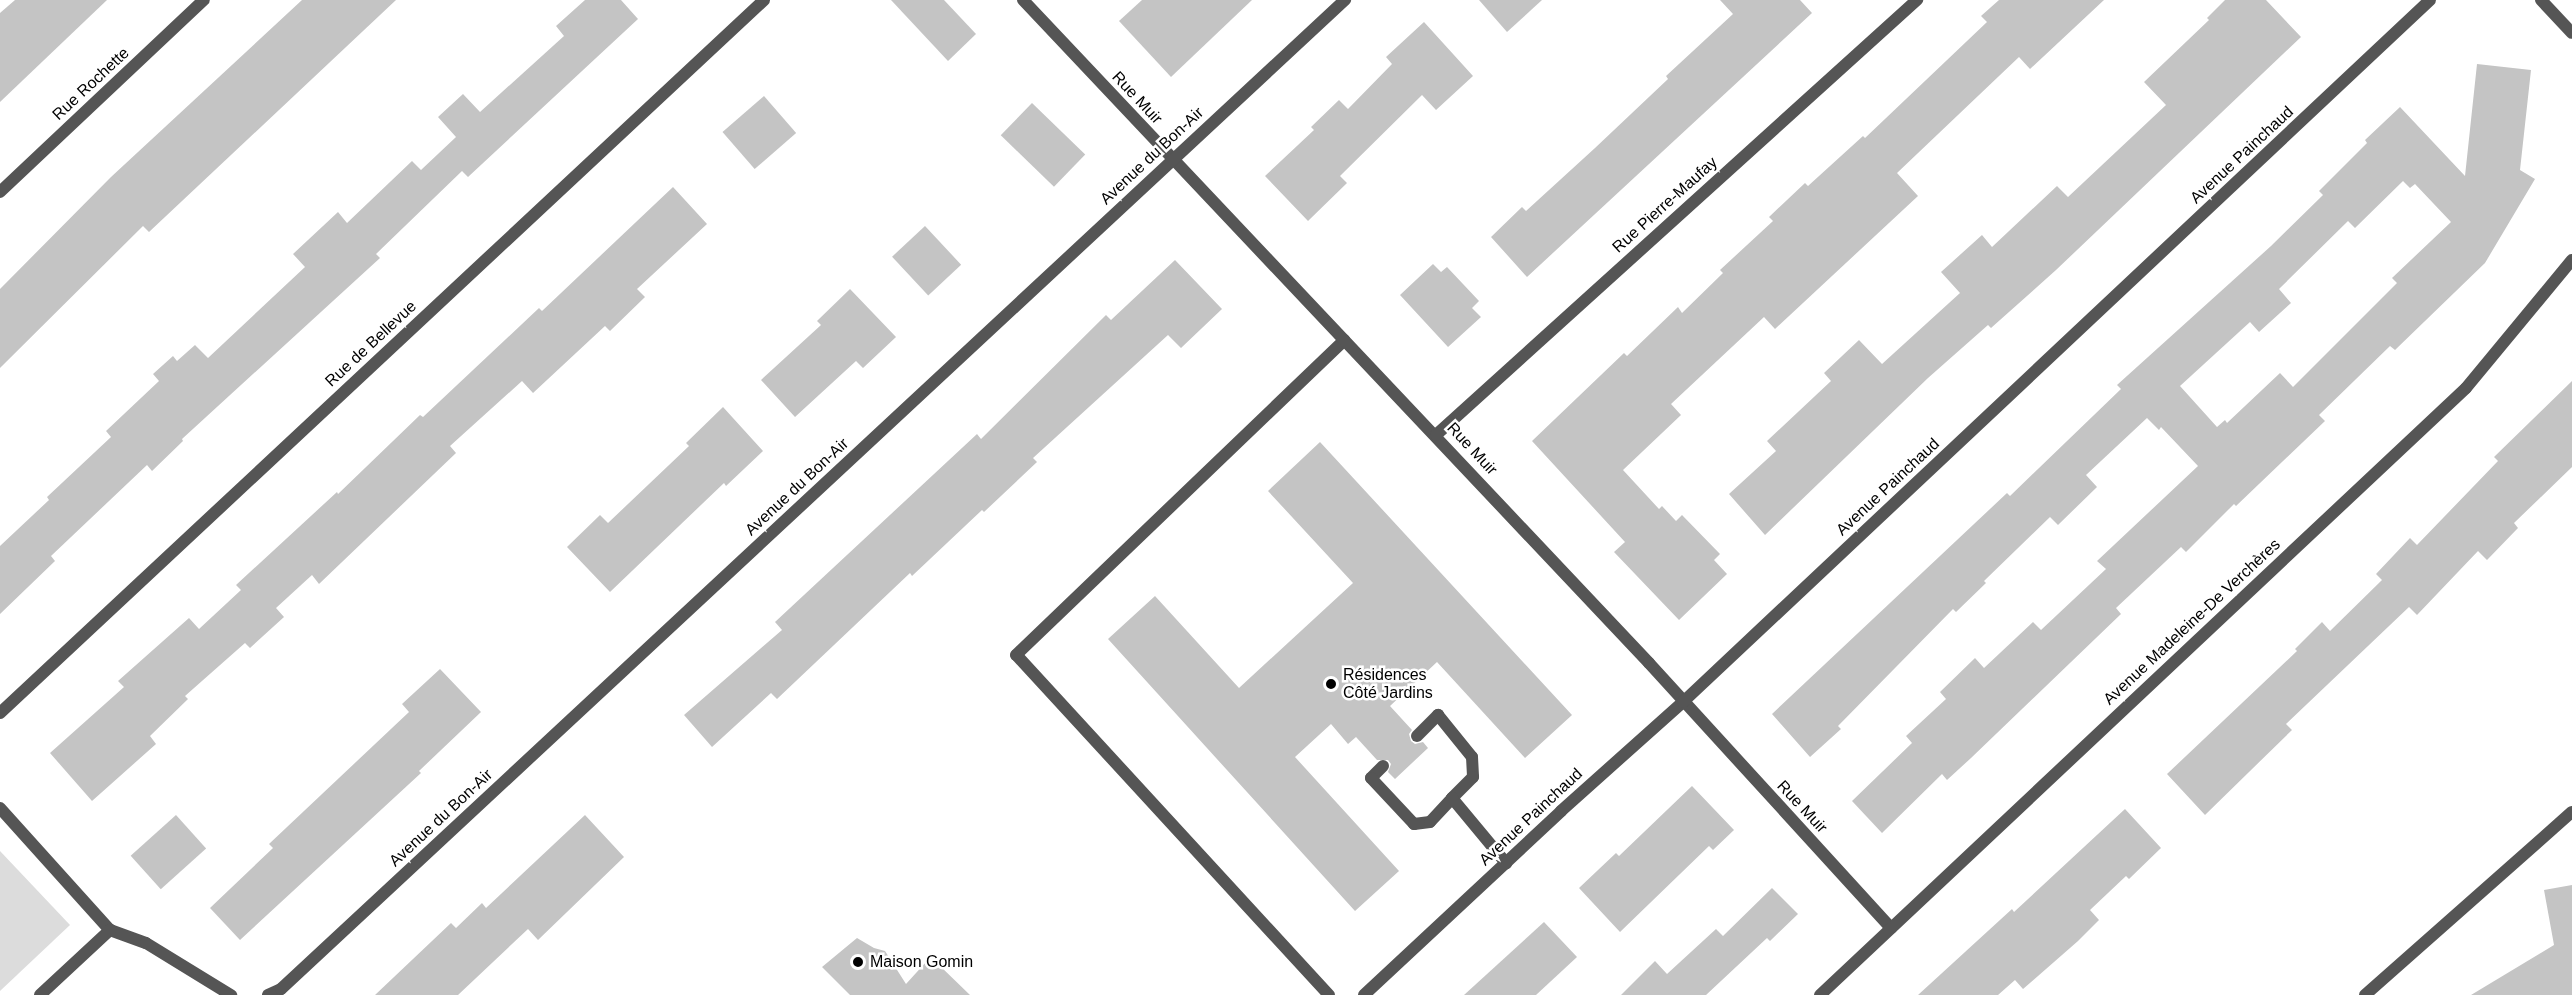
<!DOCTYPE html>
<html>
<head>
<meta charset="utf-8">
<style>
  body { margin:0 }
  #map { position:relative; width:2572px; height:995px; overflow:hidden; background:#fff; font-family:Arial,sans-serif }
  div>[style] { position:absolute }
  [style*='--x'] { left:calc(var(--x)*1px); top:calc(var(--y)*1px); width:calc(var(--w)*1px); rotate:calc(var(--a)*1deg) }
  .green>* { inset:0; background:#dcdcdc }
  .building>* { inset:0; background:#c4c4c4; transform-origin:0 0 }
  .service>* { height:12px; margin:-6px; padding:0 6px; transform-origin:6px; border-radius:6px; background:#555 }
  .minor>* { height:12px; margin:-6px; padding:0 6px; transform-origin:6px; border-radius:6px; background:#555 }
  .dots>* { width:16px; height:16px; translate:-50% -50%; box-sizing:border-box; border:3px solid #fff; border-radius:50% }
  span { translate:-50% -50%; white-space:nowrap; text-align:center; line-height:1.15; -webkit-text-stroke:5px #fff; paint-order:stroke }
  .street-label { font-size:16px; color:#000 }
  .poi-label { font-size:16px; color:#000 }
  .left { translate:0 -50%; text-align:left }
</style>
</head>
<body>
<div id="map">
  <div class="green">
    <div style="clip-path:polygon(0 851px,70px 925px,0 991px)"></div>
  </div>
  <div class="building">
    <div style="clip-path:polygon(15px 0,107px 0,0 102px,0 13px)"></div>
    <div style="clip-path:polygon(302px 0,396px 0,149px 232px,143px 226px,0 368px,0 289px,111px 177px)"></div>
    <div style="clip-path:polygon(585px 0,621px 0,638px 19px,468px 177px,462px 171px,376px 254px,380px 258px,182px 439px,183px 441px,152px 471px,147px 465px,51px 556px,55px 561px,0 614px,0 546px,49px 500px,47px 497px,111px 437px,106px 431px,159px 381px,153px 374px,173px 356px,177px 361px,195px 345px,208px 358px,305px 267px,293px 254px,338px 212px,347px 223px,412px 161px,421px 170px,456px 137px,438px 117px,463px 94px,480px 112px,564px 36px,556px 26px)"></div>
    <div style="clip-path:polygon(891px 0,944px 0,976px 34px,948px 61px)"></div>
    <div style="clip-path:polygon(1142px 0,1252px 0,1171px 77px,1119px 21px)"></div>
    <div style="clip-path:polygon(1479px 0,1542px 0,1507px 32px)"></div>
    <div style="clip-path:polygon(1720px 0,1800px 0,1812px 13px,1527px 277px,1491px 237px,1522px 207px,1526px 211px,1595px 148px,1668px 79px,1666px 76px,1733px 14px)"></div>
    <div style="clip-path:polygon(1999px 0,2104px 0,2030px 69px,2019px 57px,1897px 173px,1918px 196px,1775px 329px,1764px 317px,1671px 404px,1681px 415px,1623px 470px,1659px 509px,1662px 506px,1676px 521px,1682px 515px,1720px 554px,1714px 560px,1727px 574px,1679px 620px,1614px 552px,1625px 542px,1532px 441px,1624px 353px,1627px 356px,1678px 307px,1682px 313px,1723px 273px,1720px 270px,1773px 221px,1769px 217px,1805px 183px,1808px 186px,1863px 136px,1865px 138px,1987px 22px,1981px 16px)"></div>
    <div style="clip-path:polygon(2225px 0,2266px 0,2301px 37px,2056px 270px,1991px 328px,1988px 325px,1928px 378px,1765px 535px,1729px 494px,1776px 451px,1767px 441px,1831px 381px,1824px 373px,1859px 340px,1882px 364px,1960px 293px,1941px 272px,1982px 235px,1992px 247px,2057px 186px,2068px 197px,2166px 105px,2144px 82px,2209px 20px,2207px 18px)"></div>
    <div style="clip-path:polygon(1424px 22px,1473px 76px,1436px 110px,1422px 95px,1340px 176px,1347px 183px,1308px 221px,1265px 176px,1314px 130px,1311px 127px,1339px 100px,1348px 109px,1392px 64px,1386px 57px)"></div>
    <div style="clip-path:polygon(evenodd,2477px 64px,2531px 70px,2520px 170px,2535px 179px,2485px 263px,2395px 350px,2390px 346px,2319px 415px,2325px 421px,2236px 506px,2234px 504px,2186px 552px,2181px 547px,2116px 608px,2121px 614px,1971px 758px,1947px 780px,1942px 774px,1882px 833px,1852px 801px,1912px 743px,1906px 736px,1946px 699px,1940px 692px,1975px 658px,1984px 668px,2033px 622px,2041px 630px,2106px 569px,2097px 561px,2198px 466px,2161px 427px,2159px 430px,2147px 418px,2086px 475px,2097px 487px,2058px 525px,2050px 517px,1984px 581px,1986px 583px,1956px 612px,1953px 609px,1838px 726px,1841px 729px,1810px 757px,1772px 714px,2007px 493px,2010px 496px,2121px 389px,2117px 385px,2271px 246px,2323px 195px,2319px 191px,2367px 143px,2365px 140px,2400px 107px,2465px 176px,2477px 64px,2403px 181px,2410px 188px,2415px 184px,2451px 222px,2392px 278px,2397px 283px,2293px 387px,2280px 373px,2227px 423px,2225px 420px,2217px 427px,2180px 386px,2250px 322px,2259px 332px,2291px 303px,2279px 289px,2348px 221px,2355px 228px,2403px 181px)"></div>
    <div style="left:764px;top:96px;width:49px;height:55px;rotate:49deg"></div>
    <div style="left:1032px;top:103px;width:74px;height:45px;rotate:44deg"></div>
    <div style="clip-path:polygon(673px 187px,707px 224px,637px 289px,645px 297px,610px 331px,605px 326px,533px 393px,522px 381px,450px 446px,456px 453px,319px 584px,312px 575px,276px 608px,284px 617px,250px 648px,245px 643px,185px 696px,188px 699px,150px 736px,156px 744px,92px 801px,50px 753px,124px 687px,118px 681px,189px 618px,199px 629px,241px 590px,236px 585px,337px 492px,338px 494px,420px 415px,423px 417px,539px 308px,542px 311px)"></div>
    <div style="left:925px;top:226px;width:53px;height:45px;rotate:47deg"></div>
    <div style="clip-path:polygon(1175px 260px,1222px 309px,1181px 348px,1168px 335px,1033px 458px,1037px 462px,984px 512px,982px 510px,912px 576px,910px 573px,777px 699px,771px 693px,712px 747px,684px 715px,782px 630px,775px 622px,977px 434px,981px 439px,1106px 315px,1111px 320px)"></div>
    <div style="clip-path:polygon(1433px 264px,1441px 272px,1447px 267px,1479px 301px,1472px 308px,1481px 317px,1448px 347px,1400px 295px)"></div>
    <div style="clip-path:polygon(850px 289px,896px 337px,863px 368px,856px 361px,795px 417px,761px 380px,821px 325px,817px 321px)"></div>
    <div style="clip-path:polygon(2572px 381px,2572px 467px,2514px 523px,2518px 528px,2487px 560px,2478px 551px,2417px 615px,2409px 607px,2286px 724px,2292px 730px,2205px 815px,2167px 774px,2297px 651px,2295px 649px,2322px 622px,2330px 631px,2382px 580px,2376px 574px,2410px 538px,2417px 545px,2498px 461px,2494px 457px)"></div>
    <div style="clip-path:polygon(723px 407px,763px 451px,726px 486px,724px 483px,610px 592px,567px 547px,600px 515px,608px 523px,689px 446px,686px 443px)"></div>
    <div style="clip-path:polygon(1320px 442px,1572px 715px,1525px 758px,1437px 662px,1390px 706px,1412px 730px,1409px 734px,1411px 741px,1415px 744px,1423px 742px,1428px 748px,1395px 779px,1388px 772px,1391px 764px,1388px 760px,1377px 760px,1356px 737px,1348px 744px,1331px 724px,1295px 757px,1399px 871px,1355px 911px,1108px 639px,1155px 596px,1239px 688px,1353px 583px,1268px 491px)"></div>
    <div style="clip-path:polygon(440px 669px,481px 712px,419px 771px,421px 773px,240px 940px,210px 908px,273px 848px,269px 844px,409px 712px,402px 704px)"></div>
    <div style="clip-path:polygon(1692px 786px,1734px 830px,1713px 850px,1709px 846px,1620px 932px,1579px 888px,1616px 853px,1619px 856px)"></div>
    <div style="clip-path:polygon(2125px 809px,2161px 848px,2129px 879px,2126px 876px,2090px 910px,2099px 920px,2078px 941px,2023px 989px,2015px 980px,1998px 995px,1918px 995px,2012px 909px,2014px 912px)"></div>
    <div style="left:176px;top:815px;width:45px;height:61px;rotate:48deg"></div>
    <div style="clip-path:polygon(585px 815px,624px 857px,538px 940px,528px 929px,458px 995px,375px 995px,451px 923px,456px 928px,482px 903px,486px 908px)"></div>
    <div style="clip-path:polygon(2572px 885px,2572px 995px,2471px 995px,2554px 945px,2544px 890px)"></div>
    <div style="clip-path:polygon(1772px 888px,1798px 914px,1770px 941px,1767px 938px,1706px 995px,1621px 995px,1655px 961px,1667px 974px,1716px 929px,1723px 936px)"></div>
    <div style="clip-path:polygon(1544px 922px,1577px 957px,1536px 995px,1464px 995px)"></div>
    <div style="clip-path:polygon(857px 938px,874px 948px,885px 951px,906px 984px,926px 962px,938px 964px,970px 995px,850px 995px,822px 967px)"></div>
  </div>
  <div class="service">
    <div style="--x:1417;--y:736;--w:30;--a:-45"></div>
    <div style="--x:1438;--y:715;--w:54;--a:51"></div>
    <div style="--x:1472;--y:757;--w:20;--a:87"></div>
    <div style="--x:1473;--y:777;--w:30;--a:135"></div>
    <div style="--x:1452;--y:798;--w:85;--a:50.3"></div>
    <div style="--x:1383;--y:766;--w:17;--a:135"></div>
    <div style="--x:1371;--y:778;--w:63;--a:46.9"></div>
    <div style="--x:1414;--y:824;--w:16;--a:-7"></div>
    <div style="--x:1430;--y:822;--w:33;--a:-47"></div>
    <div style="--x:1329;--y:995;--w:462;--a:-132.6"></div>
    <div style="--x:1016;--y:655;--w:455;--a:-43.8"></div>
    <div style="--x:2365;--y:995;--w:276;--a:-41.5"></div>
  </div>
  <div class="minor">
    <div style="--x:1023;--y:0;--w:912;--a:46.64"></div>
    <div style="--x:1649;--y:663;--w:359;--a:47.6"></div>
    <div style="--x:2541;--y:0;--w:45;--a:46.8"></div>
    <div style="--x:0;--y:192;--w:280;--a:-43.3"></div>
    <div style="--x:1436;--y:435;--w:649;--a:-42.13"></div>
    <div style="--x:0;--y:713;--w:1045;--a:-43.02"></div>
    <div style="--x:0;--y:808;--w:164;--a:48"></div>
    <div style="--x:110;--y:930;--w:38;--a:20"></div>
    <div style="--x:146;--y:943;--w:100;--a:31.5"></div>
    <div style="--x:40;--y:995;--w:96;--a:-42.9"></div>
    <div style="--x:268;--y:995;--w:14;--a:-25"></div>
    <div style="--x:281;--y:989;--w:1453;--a:-42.91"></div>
    <div style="--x:1364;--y:995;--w:270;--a:-43"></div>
    <div style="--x:1561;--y:811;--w:164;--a:-41.8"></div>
    <div style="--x:1683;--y:702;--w:1025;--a:-43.22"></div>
    <div style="--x:1820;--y:995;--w:886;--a:-43.22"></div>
    <div style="--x:2466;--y:388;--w:166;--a:-50.4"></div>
  </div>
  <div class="dots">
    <div style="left:1331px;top:684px;background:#000"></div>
    <div style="left:858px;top:962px;background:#000"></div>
  </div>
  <div class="street-label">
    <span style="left:91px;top:84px;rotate:-43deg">Rue Rochette</span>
    <span style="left:1137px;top:98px;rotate:47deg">Rue Muir</span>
    <span style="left:2242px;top:155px;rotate:-43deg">Avenue Painchaud</span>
    <span style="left:1152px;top:156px;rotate:-43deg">Avenue du Bon-Air</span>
    <span style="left:1665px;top:205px;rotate:-42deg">Rue Pierre-Maufay</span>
    <span style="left:371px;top:344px;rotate:-43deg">Rue de Bellevue</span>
    <span style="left:1472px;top:449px;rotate:47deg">Rue Muir</span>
    <span style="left:797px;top:487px;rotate:-43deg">Avenue du Bon-Air</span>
    <span style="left:1888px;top:487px;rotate:-43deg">Avenue Painchaud</span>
    <span style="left:2192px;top:622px;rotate:-43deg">Avenue Madeleine-De Verchères</span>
    <span style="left:1802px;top:807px;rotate:47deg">Rue Muir</span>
    <span style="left:1531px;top:817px;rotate:-43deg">Avenue Painchaud</span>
    <span style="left:441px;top:818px;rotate:-43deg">Avenue du Bon-Air</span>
  </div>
  <div class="poi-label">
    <span class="left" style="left:1343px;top:684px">Résidences<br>Côté Jardins</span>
    <span class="left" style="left:870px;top:962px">Maison Gomin</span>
  </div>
</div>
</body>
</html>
